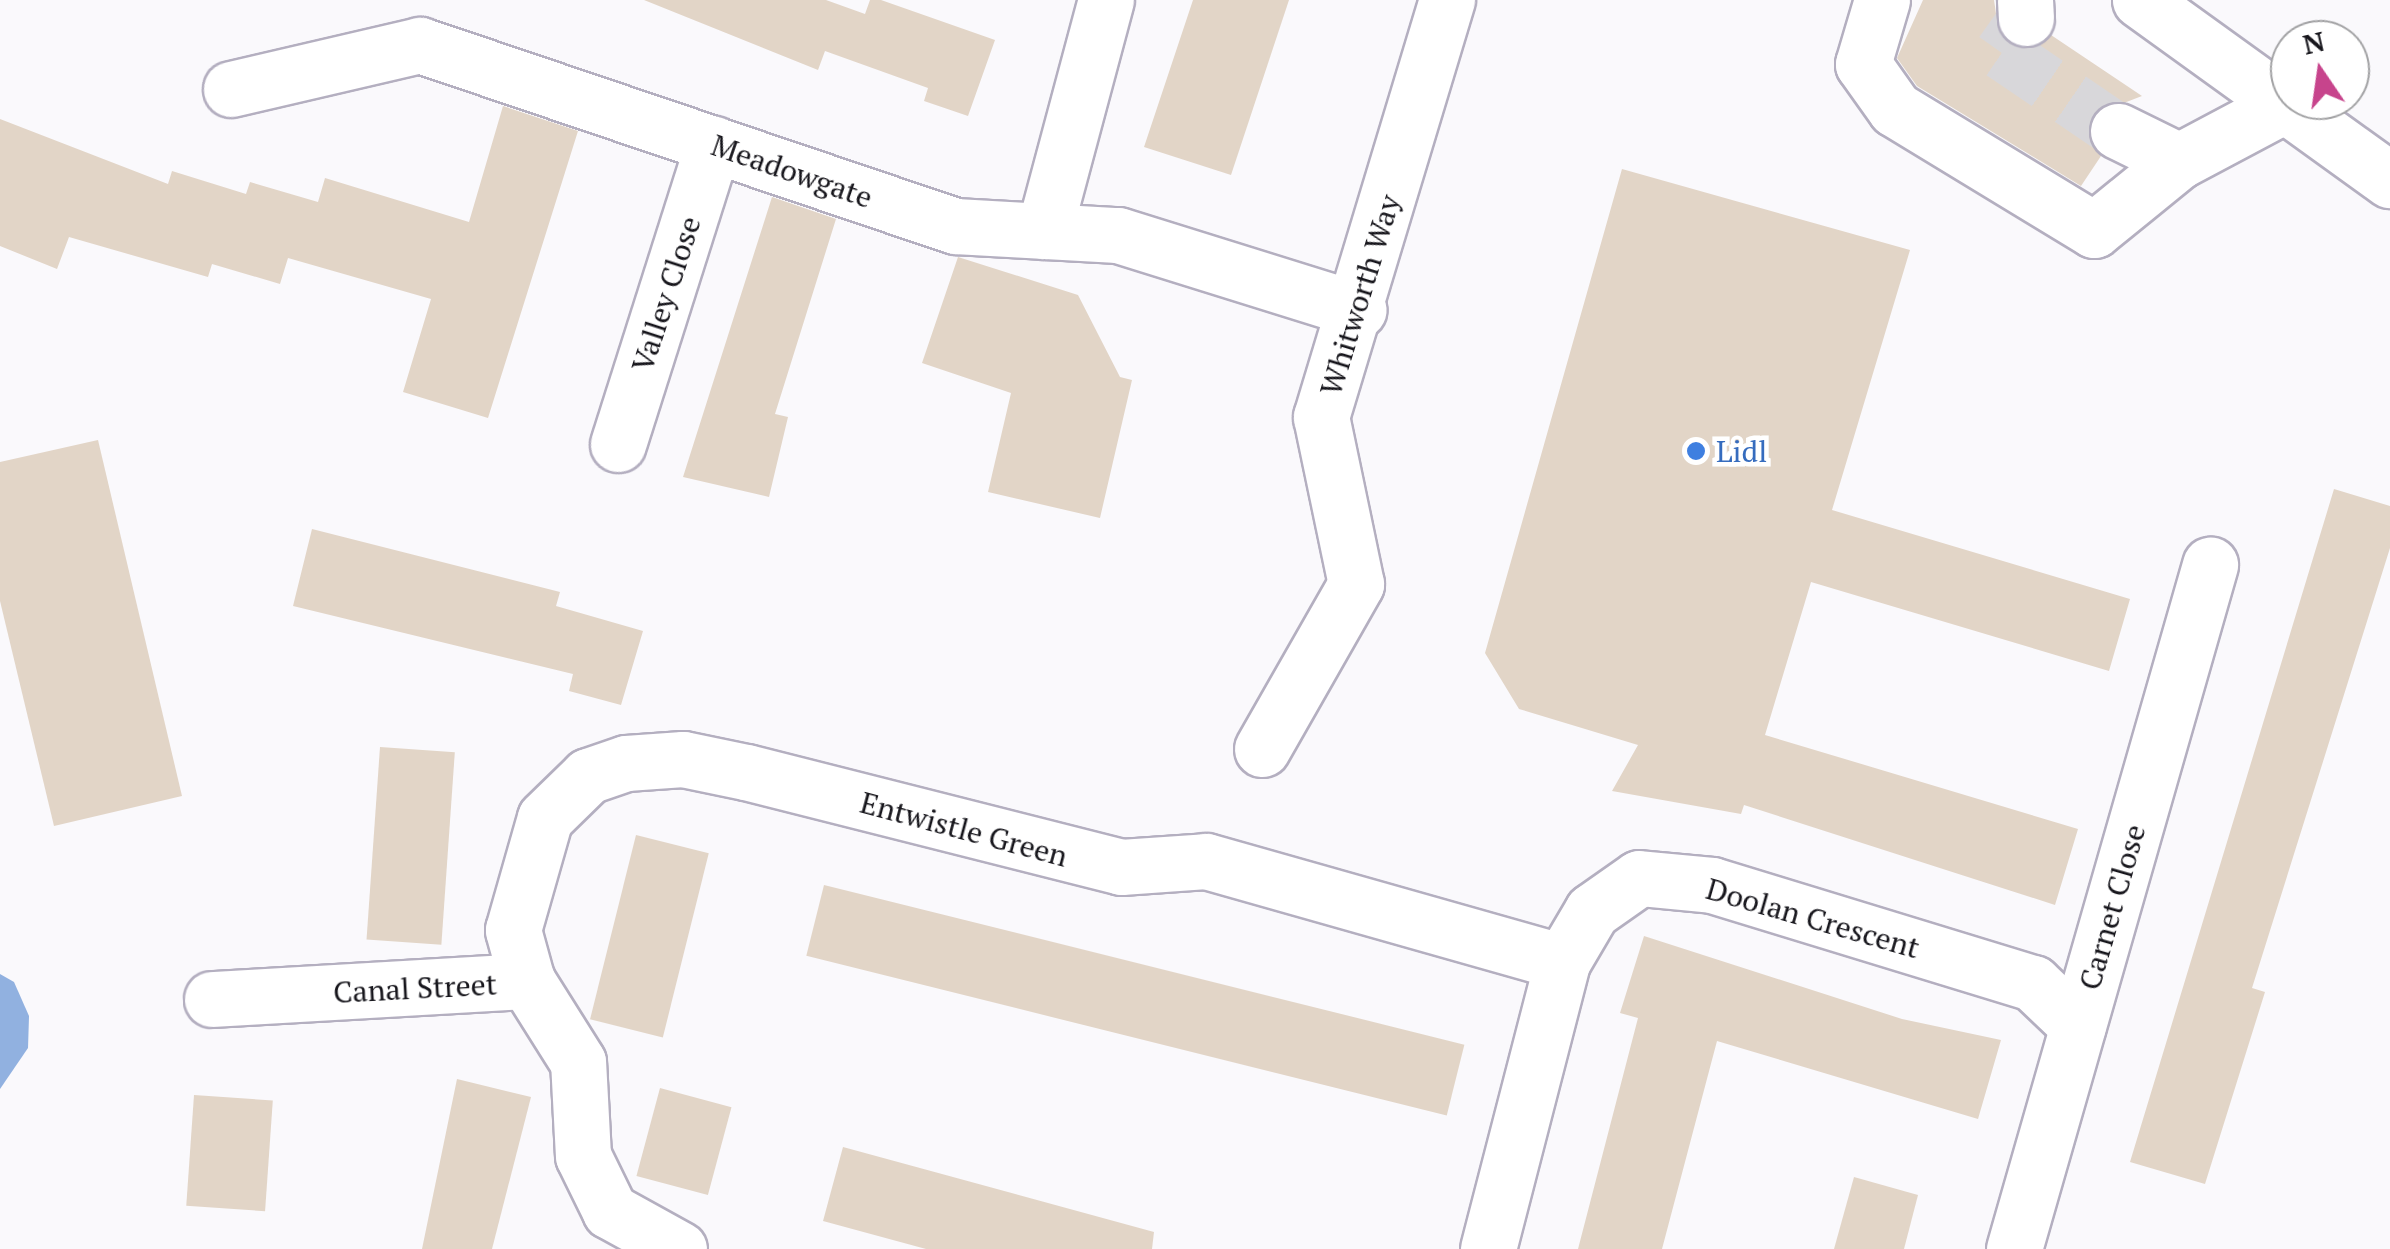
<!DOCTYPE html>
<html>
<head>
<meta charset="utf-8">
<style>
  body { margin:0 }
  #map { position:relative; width:2390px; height:1249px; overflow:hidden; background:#faf9fc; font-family:"PT Serif",serif }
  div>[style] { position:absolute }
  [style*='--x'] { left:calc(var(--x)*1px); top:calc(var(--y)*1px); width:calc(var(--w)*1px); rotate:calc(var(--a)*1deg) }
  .water>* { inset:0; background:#91b1e0 }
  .building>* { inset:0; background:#e2d5c7; transform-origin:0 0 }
  .minor-tunnel>* { height:55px; margin-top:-27.5px; transform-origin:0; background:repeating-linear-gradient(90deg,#d8d7da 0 55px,transparent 0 83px) }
  .roads { filter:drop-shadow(2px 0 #b4afc0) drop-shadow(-2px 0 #b4afc0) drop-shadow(0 2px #b4afc0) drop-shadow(0 -2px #b4afc0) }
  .minor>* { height:55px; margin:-27.5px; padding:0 27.5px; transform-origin:27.5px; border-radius:27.5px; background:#fff }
  .major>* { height:55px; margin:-27.5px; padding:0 27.5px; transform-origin:27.5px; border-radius:27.5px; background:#fff }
  .dots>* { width:28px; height:28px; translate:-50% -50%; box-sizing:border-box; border:5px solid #fff; border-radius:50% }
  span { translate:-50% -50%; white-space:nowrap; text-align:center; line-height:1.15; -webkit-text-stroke:9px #fff; paint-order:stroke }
  .street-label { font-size:30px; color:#17161c }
  .shop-label { font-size:30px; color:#366cbe }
  .left { translate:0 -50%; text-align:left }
  .north { position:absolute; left:2270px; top:20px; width:100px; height:100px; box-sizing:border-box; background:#fff; border:2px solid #a2a2a4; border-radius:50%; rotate:347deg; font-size:28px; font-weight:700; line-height:40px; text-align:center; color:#17161c }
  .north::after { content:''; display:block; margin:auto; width:35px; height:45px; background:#c7448c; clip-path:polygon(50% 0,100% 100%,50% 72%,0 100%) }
</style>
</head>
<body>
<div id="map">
  <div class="water">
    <div style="clip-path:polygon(0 974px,14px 982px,29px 1016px,28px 1048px,0 1089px)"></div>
  </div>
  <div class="building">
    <div style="clip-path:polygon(644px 0,826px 0,865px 14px,870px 0,881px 0,995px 40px,968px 116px,924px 101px,928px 88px,825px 51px,818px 70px)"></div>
    <div style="clip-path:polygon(1193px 0,1289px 0,1231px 175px,1144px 147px)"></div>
    <div style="clip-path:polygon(1923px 0,1994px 0,1999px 34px,2011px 45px,2029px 49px,2051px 35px,2142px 96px,2090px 116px,2087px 134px,2101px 156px,2081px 186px,1917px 86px,1897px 58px)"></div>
    <div style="clip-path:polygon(503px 106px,578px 131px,488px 418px,403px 392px,431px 299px,288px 258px,280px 284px,212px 264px,208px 277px,69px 237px,57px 269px,0 246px,0 119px,168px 184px,172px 171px,246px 194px,250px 182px,318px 202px,325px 178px,469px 222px)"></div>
    <div style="clip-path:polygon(1622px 169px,1910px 250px,1832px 510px,2130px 599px,2109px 671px,1811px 582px,1765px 735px,2078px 829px,2055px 905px,1744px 805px,1741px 814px,1612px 791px,1638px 745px,1519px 709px,1485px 653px)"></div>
    <div style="clip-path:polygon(772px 197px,836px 219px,775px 414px,788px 417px,769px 497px,683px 477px)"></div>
    <div style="clip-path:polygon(958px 257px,1078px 295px,1120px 377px,1132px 380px,1100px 518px,988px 492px,1011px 393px,922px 363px)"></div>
    <div style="clip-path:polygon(98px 440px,182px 796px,54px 826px,0 601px,0 462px)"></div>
    <div style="clip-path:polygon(2334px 489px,2390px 506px,2390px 548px,2252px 988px,2265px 992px,2205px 1184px,2130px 1162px)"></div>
    <div style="clip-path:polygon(312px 529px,560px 592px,556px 606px,643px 631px,621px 705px,569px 691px,573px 674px,293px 606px)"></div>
    <div style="left:380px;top:747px;width:75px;height:193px;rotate:4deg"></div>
    <div style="left:636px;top:835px;width:75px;height:190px;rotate:14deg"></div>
    <div style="left:824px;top:885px;width:660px;height:73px;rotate:14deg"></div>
    <div style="clip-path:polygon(1644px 936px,1902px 1019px,2001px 1040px,1978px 1119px,1717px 1041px,1662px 1249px,1578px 1249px,1638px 1018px,1620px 1013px)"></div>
    <div style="clip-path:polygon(457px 1079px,531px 1097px,492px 1249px,422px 1249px)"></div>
    <div style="left:660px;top:1088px;width:74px;height:91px;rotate:15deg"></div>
    <div style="left:194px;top:1095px;width:79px;height:111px;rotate:4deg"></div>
    <div style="clip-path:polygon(843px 1147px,1154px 1232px,1152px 1249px,926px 1249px,823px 1221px)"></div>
    <div style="clip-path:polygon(1854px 1177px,1918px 1195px,1904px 1249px,1834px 1249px)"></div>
  </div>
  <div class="minor-tunnel">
    <div style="--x:2026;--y:18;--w:42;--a:125.2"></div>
    <div style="--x:2002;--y:52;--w:140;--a:34.3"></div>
  </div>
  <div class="roads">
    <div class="minor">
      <div style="--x:1882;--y:0;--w:67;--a:106.5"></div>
      <div style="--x:1863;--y:64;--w:55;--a:54.6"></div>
      <div style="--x:1895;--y:109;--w:233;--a:31.3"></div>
      <div style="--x:2094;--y:230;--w:109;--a:-39.1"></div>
      <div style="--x:2025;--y:0;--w:18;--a:87"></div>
      <div style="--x:231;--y:89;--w:194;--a:-13.1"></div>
      <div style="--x:420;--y:45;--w:565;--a:18.69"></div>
      <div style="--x:955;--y:226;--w:163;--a:3.2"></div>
      <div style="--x:1118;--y:235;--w:252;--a:17.3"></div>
      <div style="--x:2118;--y:131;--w:68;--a:26.2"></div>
      <div style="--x:2179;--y:161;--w:121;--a:-28"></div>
      <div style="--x:1044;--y:231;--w:239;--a:-75"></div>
      <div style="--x:618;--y:444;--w:315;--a:-72.4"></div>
      <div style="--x:1262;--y:749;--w:190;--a:-60.3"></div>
      <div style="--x:1356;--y:584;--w:171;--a:-101.8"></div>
      <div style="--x:1321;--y:417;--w:436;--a:-73.2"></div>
      <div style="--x:212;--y:999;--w:316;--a:-3.3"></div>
      <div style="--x:679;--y:1249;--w:79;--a:-151.2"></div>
      <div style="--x:610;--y:1211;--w:61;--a:-116.1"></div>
      <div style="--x:583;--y:1156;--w:94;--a:-93"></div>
      <div style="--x:578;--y:1062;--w:96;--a:-122.2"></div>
      <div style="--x:527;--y:981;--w:53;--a:-105.4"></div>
      <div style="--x:513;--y:930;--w:116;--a:-74.1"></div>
      <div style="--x:545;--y:818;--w:60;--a:-44.3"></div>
      <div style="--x:588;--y:776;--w:40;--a:-18.9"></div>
      <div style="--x:626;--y:763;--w:57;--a:-4"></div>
      <div style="--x:683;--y:759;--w:64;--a:11.7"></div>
      <div style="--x:746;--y:772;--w:387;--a:14.2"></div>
      <div style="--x:1121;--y:867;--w:85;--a:-4"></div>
      <div style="--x:1206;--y:861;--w:370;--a:15.8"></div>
      <div style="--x:1488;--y:1249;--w:296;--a:-75.5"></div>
      <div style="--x:1562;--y:962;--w:59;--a:-59.5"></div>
      <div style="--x:1592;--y:911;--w:57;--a:-35.1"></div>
      <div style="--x:1639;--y:878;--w:73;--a:5.5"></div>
      <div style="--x:1712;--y:885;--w:336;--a:17"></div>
      <div style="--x:2033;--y:983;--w:62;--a:43.7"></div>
      <div style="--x:2014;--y:1249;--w:712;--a:-74.01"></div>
    </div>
    <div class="major">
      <div style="--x:2140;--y:0;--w:308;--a:35.8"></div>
    </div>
  </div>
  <div class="dots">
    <div style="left:1696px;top:451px;background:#3f7fe0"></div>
  </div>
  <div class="street-label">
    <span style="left:792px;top:171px;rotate:19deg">Meadowgate</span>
    <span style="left:666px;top:294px;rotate:-72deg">Valley Close</span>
    <span style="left:1360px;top:295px;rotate:-73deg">Whitworth Way</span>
    <span style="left:964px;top:829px;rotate:15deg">Entwistle Green</span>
    <span style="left:2112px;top:907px;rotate:-74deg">Carnet Close</span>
    <span style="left:1813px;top:918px;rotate:16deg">Doolan Crescent</span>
    <span style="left:415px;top:988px;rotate:-3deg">Canal Street</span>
  </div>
  <div class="shop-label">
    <span class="left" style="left:1716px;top:451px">Lidl</span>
  </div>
  <div class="north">N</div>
</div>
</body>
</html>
